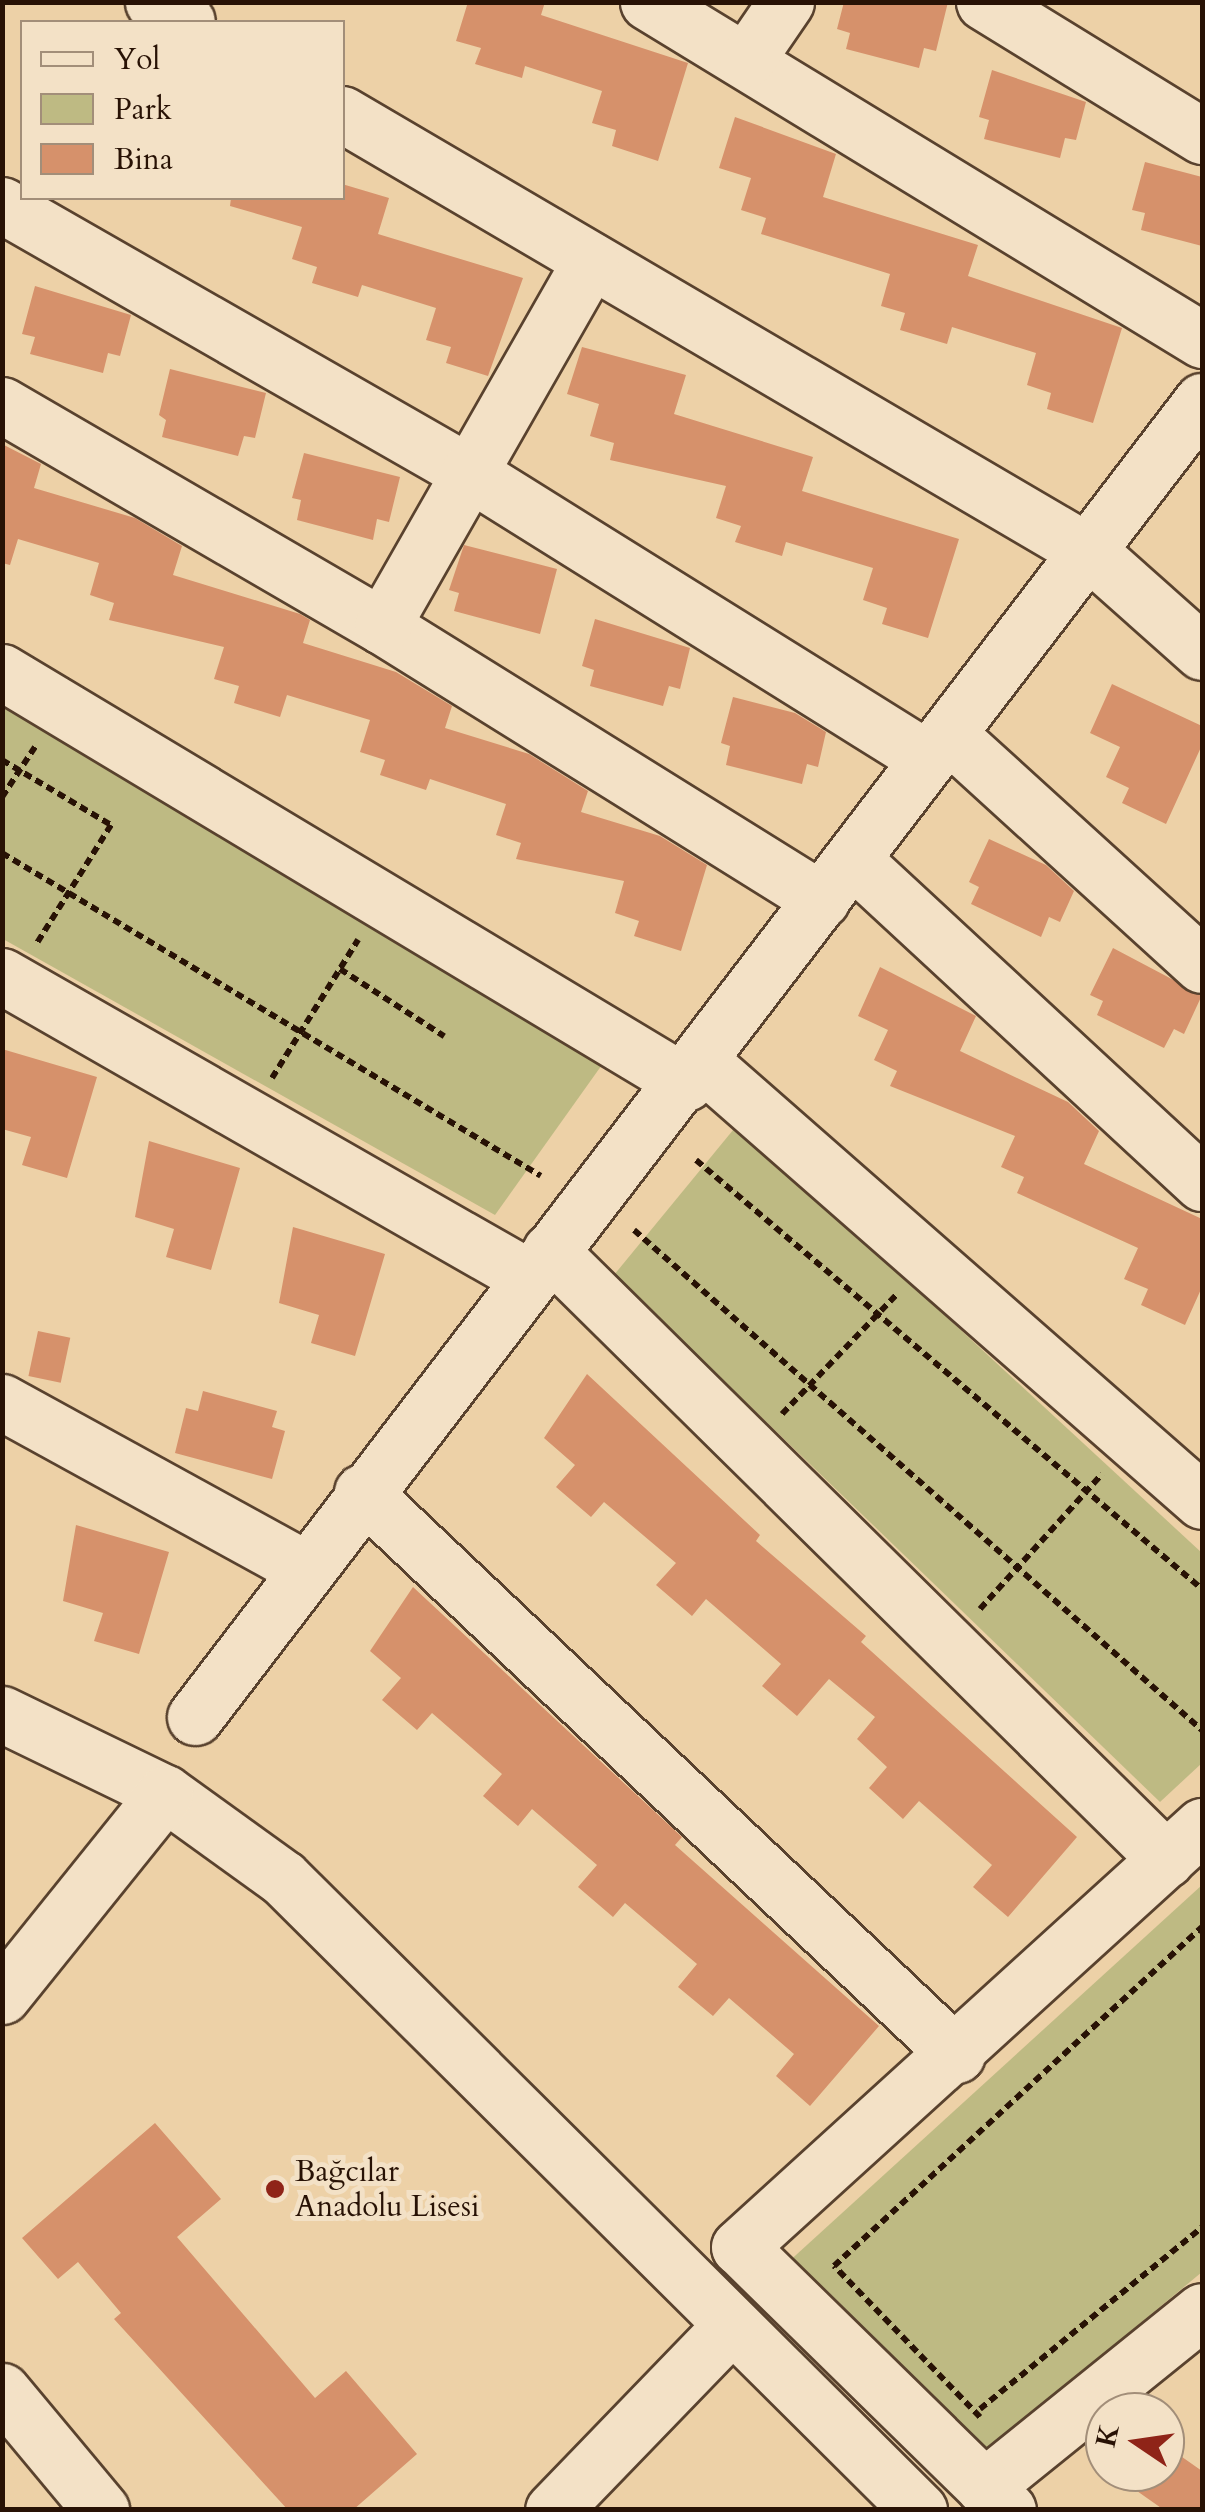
<!DOCTYPE html>
<html>
<head>
<meta charset="utf-8">
<style>
  body { margin:0 }
  #map { position:relative; width:1205px; height:2512px; overflow:hidden; background:#edd1a7; font-family:Cardo,serif }
  div>[style] { position:absolute }
  [style*='--x'] { left:calc(var(--x)*1px); top:calc(var(--y)*1px); width:calc(var(--w)*1px); rotate:calc(var(--a)*1deg) }
  .green>* { inset:0; background:#beba83 }
  .building>* { inset:0; background:#d6916b; transform-origin:0 0 }
  .path>* { height:6px; margin-top:-3px; transform-origin:0; background:repeating-linear-gradient(90deg,#281205 0 8px,transparent 0 13px) }
  .roads { filter:drop-shadow(2px 0 #59422e) drop-shadow(-2px 0 #59422e) drop-shadow(0 2px #59422e) drop-shadow(0 -2px #59422e) }
  .minor>* { height:55px; margin:-27.5px; padding:0 27.5px; transform-origin:27.5px; border-radius:27.5px; background:#f3e1c6 }
  .dots>* { width:28px; height:28px; translate:-50% -50%; box-sizing:border-box; border:5px solid #f3e1c6; border-radius:50% }
  span { translate:-50% -50%; white-space:nowrap; text-align:center; line-height:1.15; -webkit-text-stroke:10px #f3e1c6; paint-order:stroke }
  .poi-label { font-size:30px; color:#281205 }
  .left { translate:0 -50%; text-align:left }
  .frame { position:absolute; inset:0; border:5px solid #281205; pointer-events:none }
  .legend { position:absolute; left:20px; top:20px; width:325px; height:180px; box-sizing:border-box; background:#f3e1c6; border:2px solid #a28e79; margin:0; padding:12px 18px; list-style:none; font-size:30px; color:#281205 }
  .legend li { display:flex; align-items:center; gap:20px; height:50px }
  .legend b { width:50px; border:2px solid #a28e79 }
  .north { position:absolute; left:1085px; top:2392px; width:100px; height:100px; box-sizing:border-box; background:#f3e1c6; border:2px solid #a28e79; border-radius:50%; rotate:283deg; font-size:28px; font-weight:700; line-height:40px; text-align:center; color:#281205 }
  .north::after { content:''; display:block; margin:auto; width:35px; height:45px; background:#8f2418; clip-path:polygon(50% 0,100% 100%,50% 72%,0 100%) }
</style>
</head>
<body>
<div id="map">
  <div class="green">
    <div style="clip-path:polygon(3px 704px,604px 1062px,495px 1215px,3px 939px)"></div>
    <div style="clip-path:polygon(738px 1124px,1202px 1553px,1202px 1763px,1160px 1802px,614px 1275px)"></div>
    <div style="clip-path:polygon(1202px 1885px,1202px 2272px,980px 2456px,785px 2265px)"></div>
  </div>
  <div class="building">
    <div style="clip-path:polygon(468px 2px,545px 2px,541px 15px,688px 63px,658px 161px,612px 146px,616px 130px,592px 123px,602px 91px,525px 66px,522px 78px,475px 64px,481px 48px,456px 41px)"></div>
    <div style="clip-path:polygon(844px 2px,948px 2px,936px 51px,924px 48px,919px 68px,846px 49px,850px 33px,837px 29px)"></div>
    <div style="clip-path:polygon(992px 70px,1086px 102px,1076px 140px,1065px 138px,1060px 158px,984px 139px,989px 120px,979px 117px)"></div>
    <div style="clip-path:polygon(735px 117px,836px 154px,823px 197px,978px 245px,968px 276px,1122px 328px,1093px 423px,1047px 409px,1051px 393px,1027px 385px,1036px 353px,952px 327px,947px 344px,900px 330px,905px 313px,881px 306px,890px 274px,761px 234px,766px 218px,741px 210px,751px 178px,719px 168px)"></div>
    <div style="clip-path:polygon(1145px 162px,1202px 177px,1202px 246px,1141px 230px,1145px 213px,1132px 210px)"></div>
    <div style="clip-path:polygon(342px 184px,389px 198px,378px 234px,523px 278px,488px 376px,446px 363px,451px 347px,426px 340px,436px 308px,362px 285px,358px 297px,312px 283px,317px 267px,292px 259px,302px 227px,230px 206px,231px 198px,342px 198px)"></div>
    <div style="clip-path:polygon(35px 286px,131px 315px,120px 356px,108px 353px,103px 373px,30px 354px,35px 337px,22px 334px)"></div>
    <div style="clip-path:polygon(582px 347px,686px 375px,674px 414px,813px 457px,802px 491px,959px 539px,928px 638px,882px 624px,887px 608px,863px 600px,873px 568px,786px 542px,782px 556px,735px 542px,741px 526px,716px 518px,726px 486px,610px 460px,614px 443px,590px 436px,599px 404px,567px 394px)"></div>
    <div style="clip-path:polygon(170px 369px,266px 393px,255px 438px,244px 436px,238px 456px,162px 437px,166px 420px,159px 415px)"></div>
    <div style="clip-path:polygon(2px 444px,41px 464px,34px 488px,135px 518px,182px 546px,173px 575px,300px 614px,310px 620px,303px 643px,396px 672px,452px 706px,445px 728px,529px 754px,588px 791px,581px 812px,660px 836px,707px 865px,681px 951px,634px 936px,639px 921px,615px 913px,624px 881px,516px 859px,521px 843px,496px 835px,506px 804px,430px 779px,426px 790px,380px 775px,385px 760px,360px 752px,370px 720px,287px 695px,280px 717px,234px 703px,239px 686px,214px 679px,224px 647px,109px 620px,114px 603px,90px 595px,99px 563px,18px 539px,10px 565px,2px 563px)"></div>
    <div style="clip-path:polygon(304px 453px,400px 477px,389px 522px,377px 519px,373px 540px,297px 520px,301px 500px,292px 498px)"></div>
    <div style="clip-path:polygon(464px 545px,557px 569px,540px 634px,454px 611px,459px 593px,449px 590px)"></div>
    <div style="clip-path:polygon(595px 619px,690px 648px,680px 689px,669px 686px,663px 706px,590px 686px,594px 670px,582px 666px)"></div>
    <div style="clip-path:polygon(1112px 684px,1202px 726px,1202px 745px,1166px 824px,1122px 803px,1129px 788px,1106px 777px,1120px 747px,1090px 733px)"></div>
    <div style="clip-path:polygon(733px 697px,795px 713px,826px 732px,818px 767px,807px 764px,802px 784px,726px 765px,730px 746px,721px 743px)"></div>
    <div style="clip-path:polygon(989px 839px,1046px 865px,1074px 891px,1060px 922px,1049px 917px,1041px 937px,971px 904px,979px 887px,969px 882px)"></div>
    <div style="clip-path:polygon(1113px 948px,1202px 995px,1184px 1034px,1174px 1029px,1164px 1048px,1097px 1015px,1103px 1001px,1090px 995px)"></div>
    <div style="clip-path:polygon(880px 967px,976px 1016px,960px 1051px,1068px 1102px,1099px 1131px,1084px 1164px,1202px 1219px,1202px 1287px,1185px 1325px,1141px 1305px,1148px 1289px,1124px 1279px,1138px 1248px,1017px 1193px,1024px 1177px,1001px 1167px,1015px 1136px,890px 1086px,897px 1071px,874px 1060px,888px 1030px,858px 1016px)"></div>
    <div style="clip-path:polygon(2px 1049px,97px 1077px,67px 1178px,22px 1165px,31px 1137px,2px 1129px)"></div>
    <div style="clip-path:polygon(149px 1141px,240px 1168px,211px 1270px,166px 1257px,174px 1229px,135px 1217px)"></div>
    <div style="clip-path:polygon(293px 1227px,385px 1254px,355px 1356px,311px 1343px,319px 1315px,279px 1303px)"></div>
    <div style="left:38px;top:1331px;width:33px;height:46px;rotate:12deg"></div>
    <div style="clip-path:polygon(587px 1374px,760px 1535px,756px 1541px,866px 1636px,861px 1642px,1077px 1837px,1008px 1917px,973px 1887px,992px 1865px,919px 1801px,903px 1819px,869px 1788px,887px 1767px,857px 1739px,875px 1717px,829px 1679px,797px 1716px,762px 1686px,781px 1664px,706px 1599px,692px 1616px,656px 1585px,676px 1563px,604px 1502px,591px 1517px,556px 1487px,575px 1465px,544px 1438px)"></div>
    <div style="clip-path:polygon(203px 1391px,277px 1411px,272px 1427px,285px 1431px,272px 1479px,175px 1453px,186px 1408px,198px 1411px)"></div>
    <div style="clip-path:polygon(76px 1525px,169px 1552px,139px 1654px,94px 1641px,103px 1613px,63px 1601px)"></div>
    <div style="clip-path:polygon(413px 1587px,682px 1837px,675px 1845px,879px 2026px,810px 2106px,776px 2076px,794px 2054px,729px 1998px,713px 2016px,678px 1987px,697px 1964px,625px 1903px,613px 1917px,578px 1887px,597px 1865px,532px 1809px,518px 1826px,483px 1796px,502px 1774px,432px 1713px,417px 1730px,382px 1700px,401px 1678px,370px 1651px)"></div>
    <div style="clip-path:polygon(155px 2123px,221px 2199px,177px 2237px,315px 2398px,346px 2371px,417px 2454px,353px 2510px,288px 2510px,114px 2319px,121px 2313px,78px 2262px,58px 2279px,22px 2238px)"></div>
    <div style="clip-path:polygon(1165px 2445px,1202px 2471px,1202px 2510px,1164px 2510px,1110px 2472px,1165px 2472px)"></div>
  </div>
  <div class="path">
    <div style="--x:2;--y:760;--w:127;--a:30.8"></div>
    <div style="--x:111;--y:825;--w:139;--a:122.1"></div>
    <div style="--x:2;--y:797;--w:60;--a:-56.6"></div>
    <div style="--x:2;--y:853;--w:628;--a:30.93"></div>
    <div style="--x:340;--y:969;--w:124;--a:32.8"></div>
    <div style="--x:272;--y:1078;--w:163;--a:-58.1"></div>
    <div style="--x:696;--y:1160;--w:663;--a:40.29"></div>
    <div style="--x:634;--y:1230;--w:757;--a:41.36"></div>
    <div style="--x:782;--y:1414;--w:168;--a:-46.2"></div>
    <div style="--x:980;--y:1609;--w:182;--a:-47.9"></div>
    <div style="--x:980;--y:2409;--w:287;--a:-39.3"></div>
    <div style="--x:980;--y:2417;--w:210;--a:-134"></div>
    <div style="--x:834;--y:2266;--w:500;--a:-42.65"></div>
  </div>
  <div class="roads">
    <div class="minor">
      <div style="--x:153;--y:2;--w:39;--a:30"></div>
      <div style="--x:648;--y:2;--w:649;--a:31.39"></div>
      <div style="--x:984;--y:2;--w:256;--a:31.6"></div>
      <div style="--x:747;--y:59;--w:69;--a:-55.6"></div>
      <div style="--x:342;--y:114;--w:870;--a:30.4"></div>
      <div style="--x:1092;--y:554;--w:147;--a:41.7"></div>
      <div style="--x:2;--y:205;--w:537;--a:29.81"></div>
      <div style="--x:468;--y:472;--w:542;--a:31.96"></div>
      <div style="--x:2;--y:405;--w:440;--a:30.2"></div>
      <div style="--x:382;--y:626;--w:518;--a:31.91"></div>
      <div style="--x:382;--y:626;--w:421;--a:-60.3"></div>
      <div style="--x:2;--y:672;--w:798;--a:31"></div>
      <div style="--x:948;--y:734;--w:343;--a:42.3"></div>
      <div style="--x:852;--y:859;--w:477;--a:42.8"></div>
      <div style="--x:2;--y:976;--w:606;--a:29.78"></div>
      <div style="--x:699;--y:1060;--w:669;--a:41.24"></div>
      <div style="--x:550;--y:1251;--w:866;--a:44.63"></div>
      <div style="--x:2;--y:1402;--w:345;--a:28.8"></div>
      <div style="--x:362;--y:1492;--w:819;--a:43.42"></div>
      <div style="--x:2;--y:1714;--w:181;--a:25.9"></div>
      <div style="--x:165;--y:1793;--w:145;--a:35.8"></div>
      <div style="--x:283;--y:1878;--w:897;--a:44.82"></div>
      <div style="--x:195;--y:1717;--w:1657;--a:-52.58"></div>
      <div style="--x:2;--y:1996;--w:260;--a:-51.2"></div>
      <div style="--x:2;--y:2391;--w:155;--a:50.2"></div>
      <div style="--x:984;--y:2487;--w:280;--a:-38.9"></div>
      <div style="--x:553;--y:2510;--w:255;--a:-46"></div>
      <div style="--x:1008;--y:2510;--w:376;--a:-135.6"></div>
      <div style="--x:739;--y:2247;--w:626;--a:-42.28"></div>
    </div>
  </div>
  <div class="dots">
    <div style="left:275px;top:2189px;background:#8f2418"></div>
  </div>
  <div class="poi-label">
    <span class="left" style="left:295px;top:2189px">Bağcılar<br>Anadolu Lisesi</span>
  </div>
  <div class="frame"></div>
  <ul class="legend">
  <li><b style="height:12px;background:#f3e1c6"></b>Yol</li>
  <li><b style="height:28px;background:#beba83"></b>Park</li>
  <li><b style="height:28px;background:#d6916b"></b>Bina</li>
  </ul>
  <div class="north">K</div>
</div>
</body>
</html>
